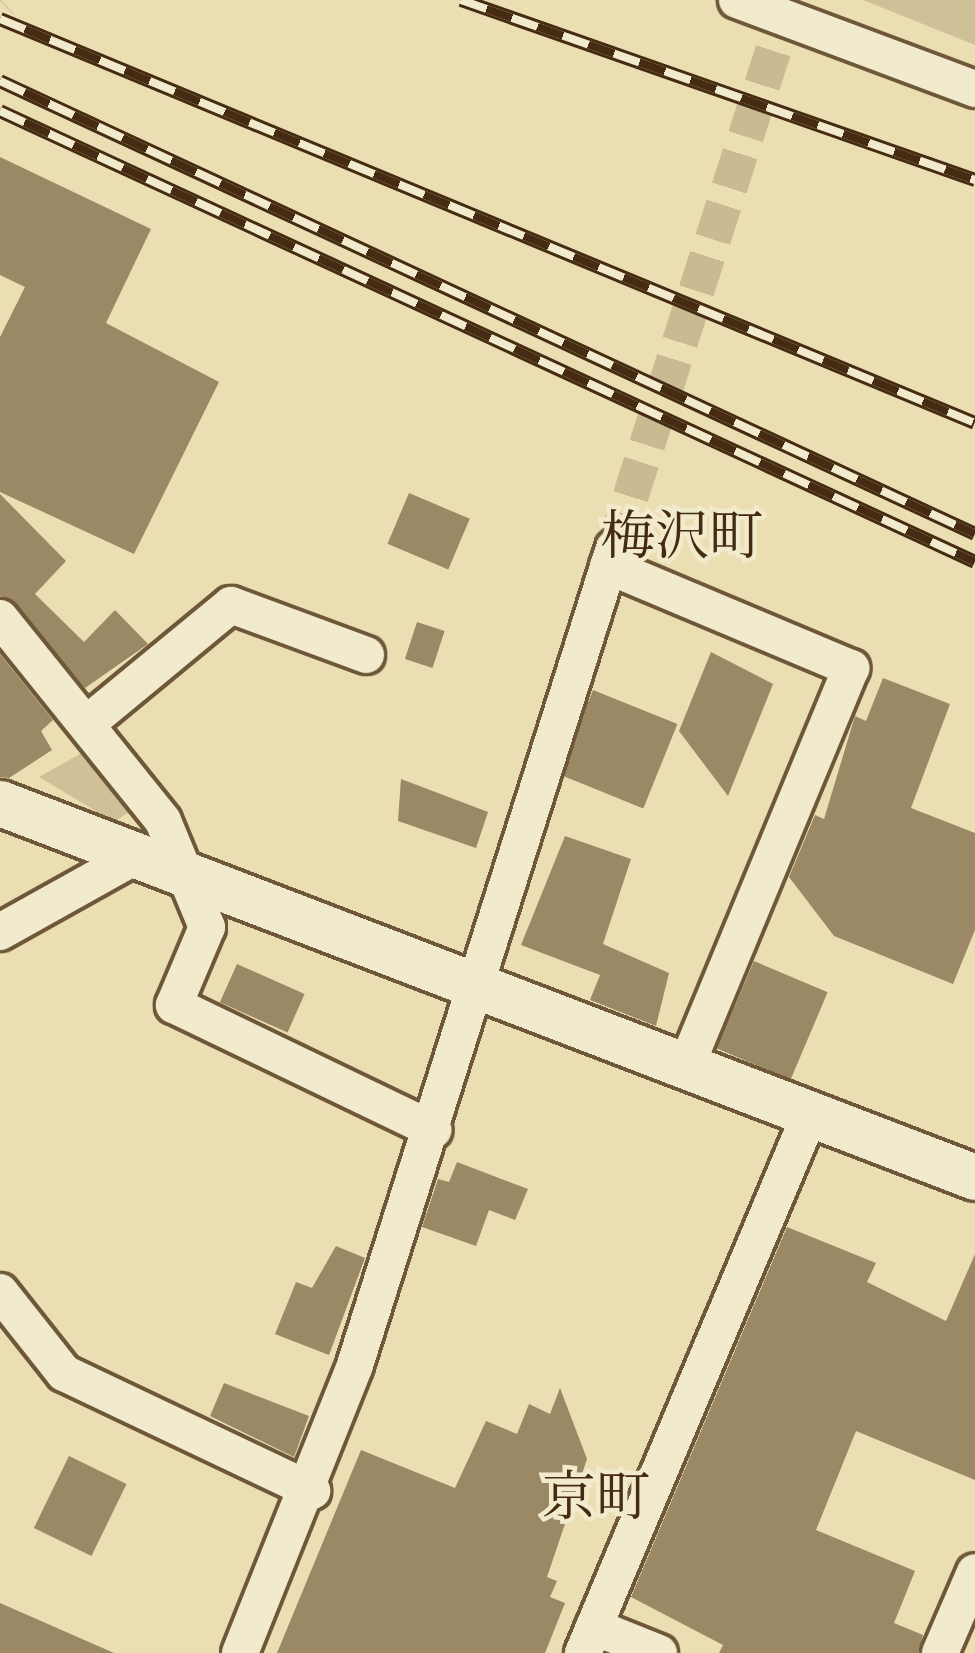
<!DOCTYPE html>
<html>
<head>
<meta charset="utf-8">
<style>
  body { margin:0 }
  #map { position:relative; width:975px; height:1653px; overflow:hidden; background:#ebdeb2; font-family:"IM FELL DW Pica","Noto Serif JP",serif }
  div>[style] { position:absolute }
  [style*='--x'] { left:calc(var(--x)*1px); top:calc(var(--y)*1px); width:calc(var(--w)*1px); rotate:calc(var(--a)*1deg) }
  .green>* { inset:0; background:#cfc097 }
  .building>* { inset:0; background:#9b8865; transform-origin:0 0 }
  .minor-tunnel>* { height:36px; margin-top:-18px; transform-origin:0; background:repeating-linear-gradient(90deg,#caba92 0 36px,transparent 0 54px) }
  .roads { filter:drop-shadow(3px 0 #6e5839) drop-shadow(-3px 0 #6e5839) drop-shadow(0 3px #6e5839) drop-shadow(0 -3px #6e5839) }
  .minor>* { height:36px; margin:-18px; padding:0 18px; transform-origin:18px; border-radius:18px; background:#f2eacd }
  .tertiary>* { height:45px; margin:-22.5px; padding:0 22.5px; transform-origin:22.5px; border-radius:22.5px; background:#f2eacd }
  .rail>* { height:14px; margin-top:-7px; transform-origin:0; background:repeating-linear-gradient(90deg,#f2eacd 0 27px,#442b11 0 54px); box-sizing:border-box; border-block:3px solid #442b11 }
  span { translate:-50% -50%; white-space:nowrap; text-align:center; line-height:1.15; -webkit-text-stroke:9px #f2eacd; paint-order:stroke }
  .quarter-label { font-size:54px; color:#442b11 }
</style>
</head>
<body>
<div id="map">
  <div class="green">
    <div style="clip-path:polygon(863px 0,975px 0,975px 45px)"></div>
    <div style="clip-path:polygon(89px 749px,131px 811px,114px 822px,39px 777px)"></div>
  </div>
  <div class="building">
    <div style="clip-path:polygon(0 157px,151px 229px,106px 323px,219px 382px,134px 554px,0 492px,0 337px,25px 287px,0 275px)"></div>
    <div style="left:409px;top:493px;width:66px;height:55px;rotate:23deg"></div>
    <div style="clip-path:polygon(0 494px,66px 561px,35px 594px,84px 642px,115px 610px,148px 644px,85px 688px,0 596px)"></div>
    <div style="left:417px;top:622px;width:29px;height:39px;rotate:18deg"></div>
    <div style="clip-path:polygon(711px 652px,773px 684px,728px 796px,679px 731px)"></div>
    <div style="clip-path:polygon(0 654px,53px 720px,41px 731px,52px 750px,9px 778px,0 777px)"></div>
    <div style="clip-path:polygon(883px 678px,950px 704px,911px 808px,975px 833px,975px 930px,953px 984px,834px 936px,789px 877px,815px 815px,824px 819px,855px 716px,866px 721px)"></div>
    <div style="left:593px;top:690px;width:91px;height:91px;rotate:22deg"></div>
    <div style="clip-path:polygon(401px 779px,488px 812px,476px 848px,398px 821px)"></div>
    <div style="clip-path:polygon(565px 836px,631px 859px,603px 944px,669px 973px,656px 1026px,590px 1000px,600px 975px,521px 945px)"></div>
    <div style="left:754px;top:961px;width:80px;height:95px;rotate:23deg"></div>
    <div style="left:237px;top:964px;width:74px;height:42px;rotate:24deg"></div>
    <div style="clip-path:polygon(457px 1162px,528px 1189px,515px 1220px,489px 1210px,476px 1246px,422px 1227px,438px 1179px,449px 1182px)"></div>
    <div style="clip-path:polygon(787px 1227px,876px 1263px,867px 1282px,946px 1321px,975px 1254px,975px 1480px,856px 1431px,816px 1530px,915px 1571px,894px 1623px,923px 1635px,918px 1653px,719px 1653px,723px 1645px,631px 1597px)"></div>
    <div style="clip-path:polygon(336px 1246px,365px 1258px,329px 1355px,275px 1334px,296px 1282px,312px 1288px)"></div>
    <div style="clip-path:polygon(224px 1383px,309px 1416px,294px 1457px,210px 1416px)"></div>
    <div style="clip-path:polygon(560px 1388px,587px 1459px,547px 1577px,557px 1581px,550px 1597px,565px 1603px,545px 1653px,277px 1653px,361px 1450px,455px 1488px,486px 1421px,517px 1434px,529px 1404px,550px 1414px)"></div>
    <div style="left:69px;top:1456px;width:64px;height:80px;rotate:26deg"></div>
    <div style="clip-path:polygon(0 1603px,114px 1653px,0 1653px)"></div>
  </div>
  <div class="minor-tunnel">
    <div style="--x:0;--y:1;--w:1;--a:-45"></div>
    <div style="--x:614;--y:548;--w:558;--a:-72.25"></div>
  </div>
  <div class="roads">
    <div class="minor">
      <div style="--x:737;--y:0;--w:254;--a:20.5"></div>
      <div style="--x:608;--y:566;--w:264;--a:22.8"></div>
      <div style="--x:851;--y:668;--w:432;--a:112.5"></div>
      <div style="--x:0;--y:618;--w:260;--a:51.2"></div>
      <div style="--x:163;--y:821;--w:115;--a:67.5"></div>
      <div style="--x:207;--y:927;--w:85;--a:112.9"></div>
      <div style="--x:174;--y:1005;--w:288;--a:25.7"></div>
      <div style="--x:89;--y:722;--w:184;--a:-39.5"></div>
      <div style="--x:231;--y:605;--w:144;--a:20.3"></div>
      <div style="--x:0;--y:932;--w:154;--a:-29.2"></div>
      <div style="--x:0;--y:1292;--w:103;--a:51.7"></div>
      <div style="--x:64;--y:1373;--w:275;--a:25.4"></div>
      <div style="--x:594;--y:1627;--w:70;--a:21.8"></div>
      <div style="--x:240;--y:1653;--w:310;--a:-68.2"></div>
      <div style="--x:355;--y:1365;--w:857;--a:-72.41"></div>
      <div style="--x:583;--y:1653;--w:585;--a:-67.16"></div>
      <div style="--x:940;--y:1653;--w:88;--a:-66.6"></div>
    </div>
    <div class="tertiary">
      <div style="--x:0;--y:803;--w:1044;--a:20.99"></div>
    </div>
  </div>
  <div class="rail">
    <div style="--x:461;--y:0;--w:545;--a:19.3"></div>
    <div style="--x:0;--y:19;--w:1055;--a:22.51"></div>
    <div style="--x:0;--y:81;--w:1075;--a:24.92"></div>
    <div style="--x:0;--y:111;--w:1074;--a:24.82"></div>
  </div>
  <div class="quarter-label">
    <span style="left:682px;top:539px">梅沢町</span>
    <span style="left:596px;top:1500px">京町</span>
  </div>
</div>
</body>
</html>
